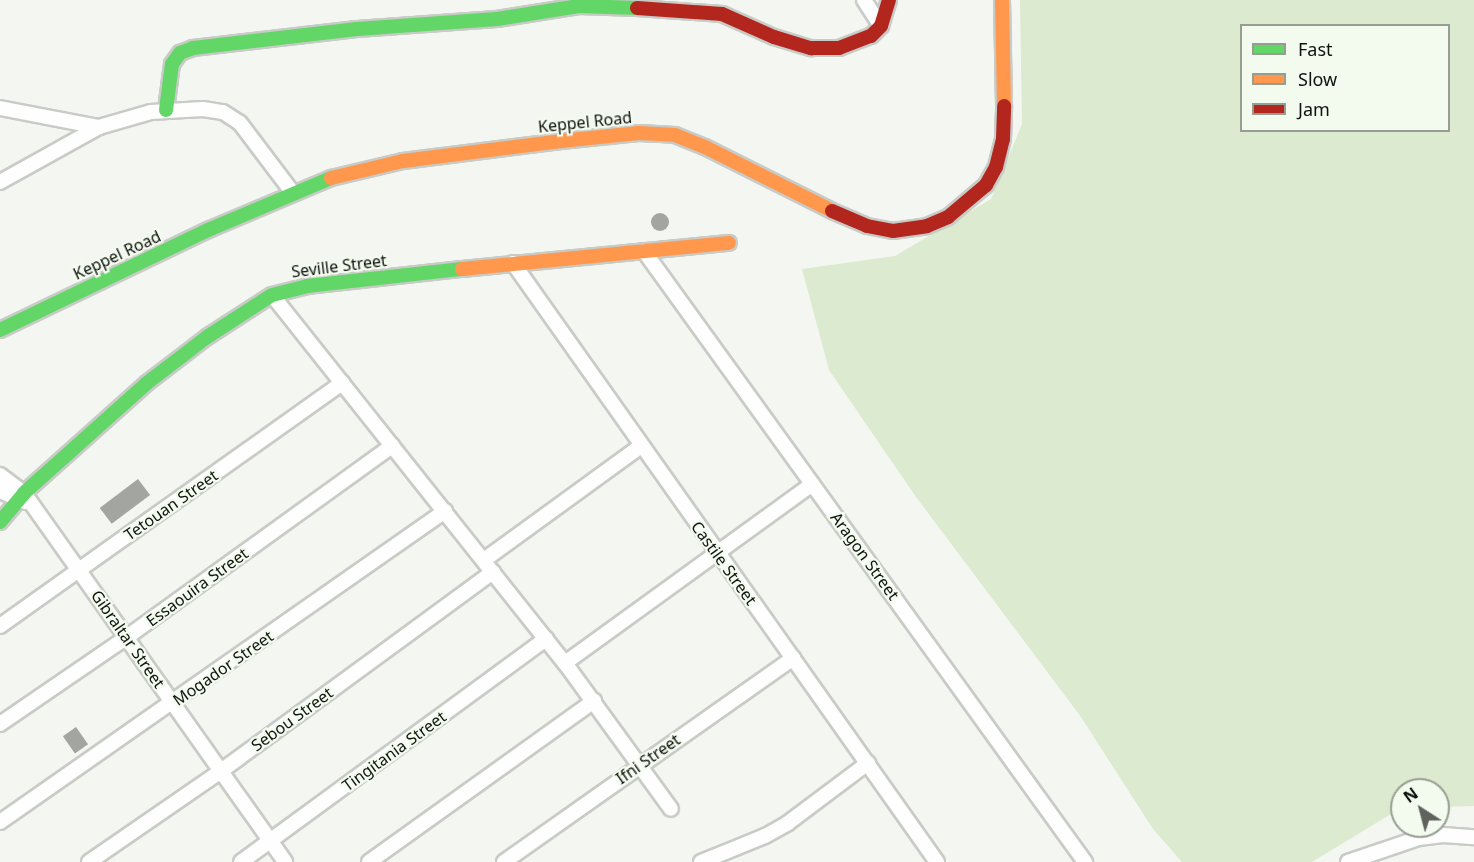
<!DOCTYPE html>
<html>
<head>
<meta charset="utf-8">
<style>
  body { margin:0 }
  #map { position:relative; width:1474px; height:862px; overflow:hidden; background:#f4f7f1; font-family:"Noto Sans",sans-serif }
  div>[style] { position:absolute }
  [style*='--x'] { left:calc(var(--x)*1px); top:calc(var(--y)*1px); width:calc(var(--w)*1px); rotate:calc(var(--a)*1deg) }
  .green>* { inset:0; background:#dceacf }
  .building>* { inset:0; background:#a3a5a0; transform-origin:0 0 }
  .round { border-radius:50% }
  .roads { filter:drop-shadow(2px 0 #c9cbc7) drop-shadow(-2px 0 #c9cbc7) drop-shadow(0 2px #c9cbc7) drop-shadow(0 -2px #c9cbc7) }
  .street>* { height:14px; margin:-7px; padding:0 7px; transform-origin:7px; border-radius:7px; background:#fdfefd }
  .fast>* { height:14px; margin:-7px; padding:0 7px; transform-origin:7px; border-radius:7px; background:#63d668 }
  .slow>* { height:14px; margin:-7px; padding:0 7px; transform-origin:7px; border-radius:7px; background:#ff974d }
  .jam>* { height:14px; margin:-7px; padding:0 7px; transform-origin:7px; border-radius:7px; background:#b3261e }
  span { translate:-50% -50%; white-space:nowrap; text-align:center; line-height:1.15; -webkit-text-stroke:4.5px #f3faee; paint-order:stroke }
  .street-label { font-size:16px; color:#10120e }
  .legend { position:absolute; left:1240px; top:24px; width:210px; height:108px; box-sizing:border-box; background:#f3faee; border:2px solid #989d94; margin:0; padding:8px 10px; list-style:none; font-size:18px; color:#10120e }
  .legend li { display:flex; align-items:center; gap:12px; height:30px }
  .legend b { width:30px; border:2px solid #989d94 }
  .north { position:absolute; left:1390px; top:778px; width:60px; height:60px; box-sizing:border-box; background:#f3faee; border:2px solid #989d94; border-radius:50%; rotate:324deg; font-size:16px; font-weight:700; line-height:24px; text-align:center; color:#10120e }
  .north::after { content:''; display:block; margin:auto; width:21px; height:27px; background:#60625d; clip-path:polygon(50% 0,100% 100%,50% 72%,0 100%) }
</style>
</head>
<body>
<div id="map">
  <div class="green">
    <div style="clip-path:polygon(evenodd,1020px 0,1474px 0,1474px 806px,1438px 807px,1438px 790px,1402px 790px,1402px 810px,1396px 811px,1312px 862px,1182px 862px,1153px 829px,1081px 717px,916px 497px,829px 370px,802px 269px,895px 256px,991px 199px,1022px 124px,1020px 0,1242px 26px,1448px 26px,1448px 130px,1242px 130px,1242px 26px)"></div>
  </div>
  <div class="building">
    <div class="round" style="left:651px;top:213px;width:18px;height:18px"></div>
    <div style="left:138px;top:479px;width:20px;height:48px;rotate:53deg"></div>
    <div style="left:76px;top:727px;width:21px;height:16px;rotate:55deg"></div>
  </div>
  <div class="roads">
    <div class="street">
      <div style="--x:864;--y:0;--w:31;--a:57"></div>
      <div style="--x:0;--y:108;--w:101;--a:10.9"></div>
      <div style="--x:0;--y:182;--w:113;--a:-29.1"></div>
      <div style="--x:99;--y:127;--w:54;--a:-16.1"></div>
      <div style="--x:151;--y:112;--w:52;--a:-3.3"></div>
      <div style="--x:203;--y:109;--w:20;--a:9"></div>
      <div style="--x:223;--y:112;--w:20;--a:33"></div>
      <div style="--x:240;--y:123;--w:88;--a:52.9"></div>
      <div style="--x:644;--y:251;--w:754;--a:54.18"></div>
      <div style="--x:513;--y:263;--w:734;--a:54.71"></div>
      <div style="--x:272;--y:295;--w:470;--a:51.5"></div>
      <div style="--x:565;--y:663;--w:180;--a:54"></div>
      <div style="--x:0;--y:475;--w:30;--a:37"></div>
      <div style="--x:24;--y:493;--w:452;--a:54.7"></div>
      <div style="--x:0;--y:491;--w:28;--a:23"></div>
      <div style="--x:484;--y:560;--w:194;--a:-36"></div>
      <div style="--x:0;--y:626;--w:420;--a:-35.4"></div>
      <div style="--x:565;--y:663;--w:305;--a:-35.9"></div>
      <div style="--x:0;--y:724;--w:154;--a:-34.4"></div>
      <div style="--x:127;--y:637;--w:327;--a:-35.8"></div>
      <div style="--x:0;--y:822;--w:543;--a:-34.95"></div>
      <div style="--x:89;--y:862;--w:160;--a:-34.6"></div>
      <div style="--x:221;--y:771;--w:337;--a:-36.2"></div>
      <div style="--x:241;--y:862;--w:378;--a:-36.2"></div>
      <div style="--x:369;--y:862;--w:277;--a:-35.6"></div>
      <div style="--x:504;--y:862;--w:354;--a:-35.2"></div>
      <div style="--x:701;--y:862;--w:69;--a:-22.1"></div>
      <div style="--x:765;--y:836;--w:26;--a:-29"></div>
      <div style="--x:788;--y:823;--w:100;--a:-36.9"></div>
      <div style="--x:1348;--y:862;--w:75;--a:-18.7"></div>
      <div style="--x:1419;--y:838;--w:24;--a:-7"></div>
      <div style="--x:1443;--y:835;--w:31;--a:4"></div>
    </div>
    <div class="fast">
      <div style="--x:166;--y:110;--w:46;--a:-82.6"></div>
      <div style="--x:172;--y:64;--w:14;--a:-54"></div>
      <div style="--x:180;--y:53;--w:14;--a:-21"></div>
      <div style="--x:193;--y:48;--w:165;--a:-6.6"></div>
      <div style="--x:357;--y:29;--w:140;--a:-4.1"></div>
      <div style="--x:497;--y:19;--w:83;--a:-9"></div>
      <div style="--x:579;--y:6;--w:58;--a:2"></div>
      <div style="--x:0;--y:330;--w:231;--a:-25.7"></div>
      <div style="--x:208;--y:230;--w:134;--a:-22.9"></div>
      <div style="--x:0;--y:522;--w:38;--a:-50"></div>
      <div style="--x:24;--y:493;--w:165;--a:-41.8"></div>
      <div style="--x:147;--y:383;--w:76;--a:-37.5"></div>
      <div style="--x:207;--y:337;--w:77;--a:-32.9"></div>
      <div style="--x:272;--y:295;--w:36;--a:-14"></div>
      <div style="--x:307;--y:286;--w:156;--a:-6.3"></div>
    </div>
    <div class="slow">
      <div style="--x:1002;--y:0;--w:106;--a:88.9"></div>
      <div style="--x:331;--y:178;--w:74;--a:-13.3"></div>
      <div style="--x:403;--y:161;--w:159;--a:-7.2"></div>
      <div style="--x:561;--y:141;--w:78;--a:-5.9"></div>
      <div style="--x:639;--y:133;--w:36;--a:3"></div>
      <div style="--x:675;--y:135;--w:32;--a:22"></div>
      <div style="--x:705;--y:147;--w:142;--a:26.7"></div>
      <div style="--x:462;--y:269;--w:268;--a:-5.6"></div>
    </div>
    <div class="jam">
      <div style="--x:637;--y:8;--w:85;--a:4"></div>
      <div style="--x:722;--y:14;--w:57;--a:23.9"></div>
      <div style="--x:774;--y:37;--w:39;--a:17"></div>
      <div style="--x:811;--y:48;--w:28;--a:0"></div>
      <div style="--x:839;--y:48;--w:34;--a:-21"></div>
      <div style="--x:871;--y:36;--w:14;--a:-45"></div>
      <div style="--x:881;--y:26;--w:27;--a:-73"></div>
      <div style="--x:832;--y:211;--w:38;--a:23"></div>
      <div style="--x:867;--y:226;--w:26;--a:11"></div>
      <div style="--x:893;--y:231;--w:34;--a:-8"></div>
      <div style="--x:927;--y:226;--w:23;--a:-23"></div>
      <div style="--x:948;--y:217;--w:50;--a:-40.1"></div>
      <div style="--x:986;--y:185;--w:21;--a:-61"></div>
      <div style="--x:996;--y:167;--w:29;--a:-76"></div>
      <div style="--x:1003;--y:139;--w:33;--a:-88"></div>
    </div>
  </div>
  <div class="street-label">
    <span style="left:585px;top:122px;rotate:-6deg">Keppel Road</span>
    <span style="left:117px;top:255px;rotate:-25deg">Keppel Road</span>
    <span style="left:339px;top:266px;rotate:-7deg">Seville Street</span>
    <span style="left:171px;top:505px;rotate:-35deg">Tetouan Street</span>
    <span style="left:865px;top:556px;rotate:54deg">Aragon Street</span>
    <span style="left:724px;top:563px;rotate:54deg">Castile Street</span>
    <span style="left:197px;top:587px;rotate:-36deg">Essaouira Street</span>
    <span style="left:128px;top:639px;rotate:55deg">Gibraltar Street</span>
    <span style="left:223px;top:668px;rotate:-35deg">Mogador Street</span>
    <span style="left:292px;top:719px;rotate:-36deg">Sebou Street</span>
    <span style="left:394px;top:751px;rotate:-36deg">Tingitania Street</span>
    <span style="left:648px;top:759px;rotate:-35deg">Ifni Street</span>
  </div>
  <ul class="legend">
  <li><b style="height:8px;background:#63d668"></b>Fast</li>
  <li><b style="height:8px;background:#ff974d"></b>Slow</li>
  <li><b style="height:8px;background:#b3261e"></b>Jam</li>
  </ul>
  <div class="north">N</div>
</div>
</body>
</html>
